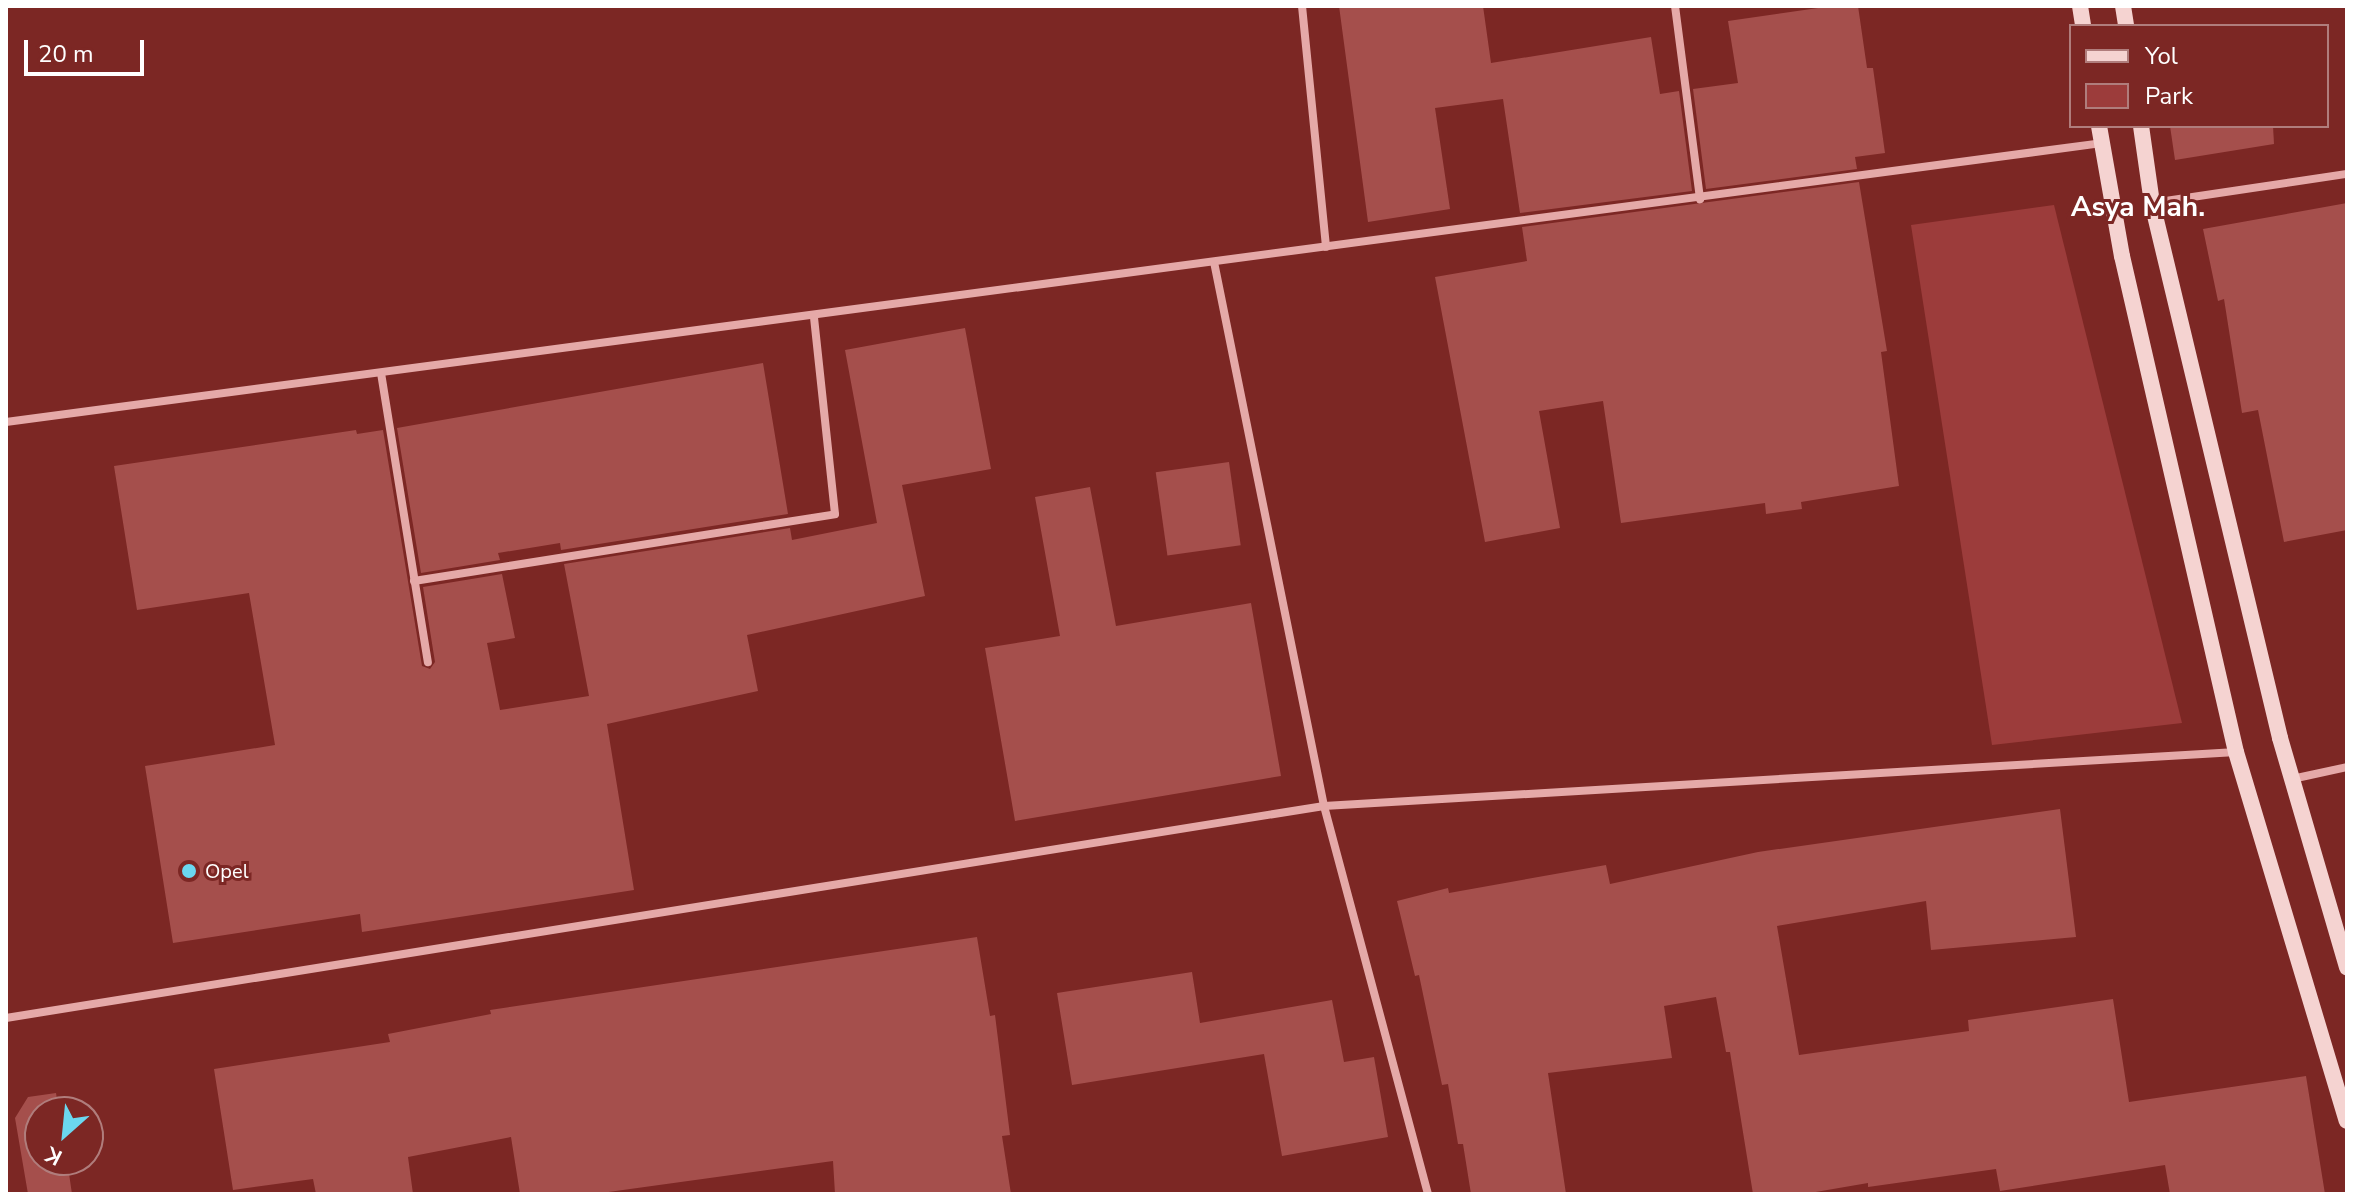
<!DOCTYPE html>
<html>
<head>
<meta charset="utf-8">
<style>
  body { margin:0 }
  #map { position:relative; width:2353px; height:1200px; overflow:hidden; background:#7c2724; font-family:"Nunito Sans",sans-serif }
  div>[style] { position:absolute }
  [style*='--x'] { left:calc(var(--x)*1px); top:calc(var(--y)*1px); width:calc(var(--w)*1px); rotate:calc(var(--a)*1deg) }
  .green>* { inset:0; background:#9c3c3b }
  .building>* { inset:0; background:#a54f4c; transform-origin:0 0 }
  .minor>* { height:8px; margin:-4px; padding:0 4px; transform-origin:4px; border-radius:4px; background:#e5a9a8 }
  .secondary>* { height:16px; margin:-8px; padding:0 8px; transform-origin:8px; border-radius:8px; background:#f5d3d1 }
  .dots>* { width:22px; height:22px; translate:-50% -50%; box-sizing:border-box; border:4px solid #7c2724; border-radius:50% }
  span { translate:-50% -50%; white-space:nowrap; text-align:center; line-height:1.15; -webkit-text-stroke:6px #7c2724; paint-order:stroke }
  .poi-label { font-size:20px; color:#fff }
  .left { translate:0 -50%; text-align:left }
  .district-label { font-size:28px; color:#fff; font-weight:700 }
  .frame { position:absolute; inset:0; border:8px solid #fff; pointer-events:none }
  .legend { position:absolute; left:2069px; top:24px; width:260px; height:104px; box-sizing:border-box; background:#7c2724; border:2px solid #b07d7c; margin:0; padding:10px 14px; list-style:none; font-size:24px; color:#fff }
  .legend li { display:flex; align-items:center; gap:16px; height:40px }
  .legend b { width:40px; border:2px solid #b07d7c }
  .north { position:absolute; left:24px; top:1096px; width:80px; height:80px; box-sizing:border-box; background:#7c2724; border:2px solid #b07d7c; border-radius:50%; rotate:207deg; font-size:22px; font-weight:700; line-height:32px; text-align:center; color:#fff }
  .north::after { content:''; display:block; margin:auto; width:28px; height:36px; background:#6bd7ef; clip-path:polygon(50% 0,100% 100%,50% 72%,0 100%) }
  .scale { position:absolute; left:24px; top:40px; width:120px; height:36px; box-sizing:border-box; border:4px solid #fff; border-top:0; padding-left:10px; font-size:24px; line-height:28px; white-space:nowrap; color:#fff; -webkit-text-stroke:6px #7c2724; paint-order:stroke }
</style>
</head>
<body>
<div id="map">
  <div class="green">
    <div style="clip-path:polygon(2054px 205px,2182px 723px,1992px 745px,1911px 225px)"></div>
  </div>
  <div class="building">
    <div style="clip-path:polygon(1339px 6px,1483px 6px,1491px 63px,1651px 37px,1660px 94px,1679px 91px,1692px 191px,1520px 213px,1503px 99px,1435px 108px,1450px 209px,1368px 222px)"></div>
    <div style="clip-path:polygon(1832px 6px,1858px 6px,1867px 68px,1873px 68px,1885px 153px,1855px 157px,1857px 169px,1706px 189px,1693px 89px,1738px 83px,1728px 21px)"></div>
    <div style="clip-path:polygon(2170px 126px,2273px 126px,2274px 144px,2175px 160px)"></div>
    <div style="clip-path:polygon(1859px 182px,1887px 351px,1881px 352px,1899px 486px,1801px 502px,1802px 509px,1766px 514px,1765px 503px,1621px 523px,1603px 401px,1539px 411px,1560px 528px,1485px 542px,1435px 277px,1527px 261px,1522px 227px)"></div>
    <div style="clip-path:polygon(2347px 203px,2347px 530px,2284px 542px,2258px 410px,2242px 413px,2224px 299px,2218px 301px,2203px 229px)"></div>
    <div style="clip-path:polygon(965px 328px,991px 469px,902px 485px,925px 596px,747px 635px,758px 691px,607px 724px,634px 890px,362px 932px,360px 914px,173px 943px,145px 766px,275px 745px,249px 593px,137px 610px,114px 466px,356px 430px,357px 434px,383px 430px,422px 666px,430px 669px,435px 662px,423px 587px,502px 574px,515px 638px,487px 643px,500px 710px,589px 696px,564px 564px,790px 528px,792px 540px,877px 523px,845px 350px)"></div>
    <div style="clip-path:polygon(763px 363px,788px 514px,561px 550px,560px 543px,498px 553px,500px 560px,421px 573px,397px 428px)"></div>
    <div style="left:1229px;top:462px;width:84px;height:74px;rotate:82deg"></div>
    <div style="clip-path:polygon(1090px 487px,1116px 626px,1251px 603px,1281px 776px,1015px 821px,985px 648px,1060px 636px,1035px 497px)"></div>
    <div style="clip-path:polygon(2060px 809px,2076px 937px,1931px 950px,1926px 901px,1777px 926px,1799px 1055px,1969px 1031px,1968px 1020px,2113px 999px,2129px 1102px,2306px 1076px,2325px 1194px,2170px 1194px,2165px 1165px,2000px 1191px,1996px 1169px,1868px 1187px,1868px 1183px,1804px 1194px,1753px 1194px,1730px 1052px,1726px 1052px,1716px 997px,1664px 1006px,1672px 1058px,1548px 1073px,1566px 1194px,1471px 1194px,1463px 1144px,1458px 1144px,1448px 1084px,1442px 1085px,1419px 975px,1415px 976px,1397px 901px,1448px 888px,1449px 893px,1606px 865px,1610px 884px,1758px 852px)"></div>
    <div style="clip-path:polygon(977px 937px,990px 1016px,995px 1015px,1010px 1135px,1002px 1136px,1011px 1194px,835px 1194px,833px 1161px,594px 1194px,520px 1194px,511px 1137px,408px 1157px,413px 1194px,316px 1194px,313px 1179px,233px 1190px,214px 1069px,390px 1042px,388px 1034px,491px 1014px,490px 1010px)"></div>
    <div style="clip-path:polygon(1192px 972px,1200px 1023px,1332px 1000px,1344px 1062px,1374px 1057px,1388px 1137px,1282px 1156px,1264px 1054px,1072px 1085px,1057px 993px)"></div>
    <div style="clip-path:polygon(56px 1093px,59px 1112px,40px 1112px,40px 1160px,67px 1160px,72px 1194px,28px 1194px,15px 1118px,28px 1097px)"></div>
  </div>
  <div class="minor">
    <div style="--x:1302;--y:6;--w:242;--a:84.3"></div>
    <div style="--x:1675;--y:6;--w:195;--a:82.6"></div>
    <div style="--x:2152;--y:203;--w:197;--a:-8.5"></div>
    <div style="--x:1214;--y:262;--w:555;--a:78.57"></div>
    <div style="--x:1324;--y:806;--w:402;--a:75"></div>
    <div style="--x:381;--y:373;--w:293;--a:80.8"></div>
    <div style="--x:6;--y:422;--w:2114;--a:-7.58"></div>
    <div style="--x:414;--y:581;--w:426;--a:-9"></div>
    <div style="--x:835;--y:514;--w:199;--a:-96.1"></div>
    <div style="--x:2292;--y:779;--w:56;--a:-12.3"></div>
    <div style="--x:6;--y:1018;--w:1335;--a:-9.14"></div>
    <div style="--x:1324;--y:806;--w:914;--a:-3.39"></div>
  </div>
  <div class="secondary">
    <div style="--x:2080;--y:6;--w:20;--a:81"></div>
    <div style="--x:2123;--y:6;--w:20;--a:81"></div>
    <div style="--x:2099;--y:126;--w:132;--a:80"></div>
    <div style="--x:2122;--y:256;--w:509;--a:77.06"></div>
    <div style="--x:2236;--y:752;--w:385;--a:73.3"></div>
    <div style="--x:2141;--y:126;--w:78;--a:81.9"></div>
    <div style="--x:2152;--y:203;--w:550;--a:76.54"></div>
    <div style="--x:2280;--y:738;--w:239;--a:73.7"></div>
  </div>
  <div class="dots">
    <div style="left:189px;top:871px;background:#6bd7ef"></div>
  </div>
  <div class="poi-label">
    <span class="left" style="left:205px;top:871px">Opel</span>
  </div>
  <div class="district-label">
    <span style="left:2138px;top:207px">Asya Mah.</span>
  </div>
  <div class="frame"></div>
  <ul class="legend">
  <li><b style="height:10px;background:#f5d3d1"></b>Yol</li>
  <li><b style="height:22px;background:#9c3c3b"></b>Park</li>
  </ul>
  <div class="north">K</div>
  <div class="scale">20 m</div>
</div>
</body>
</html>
